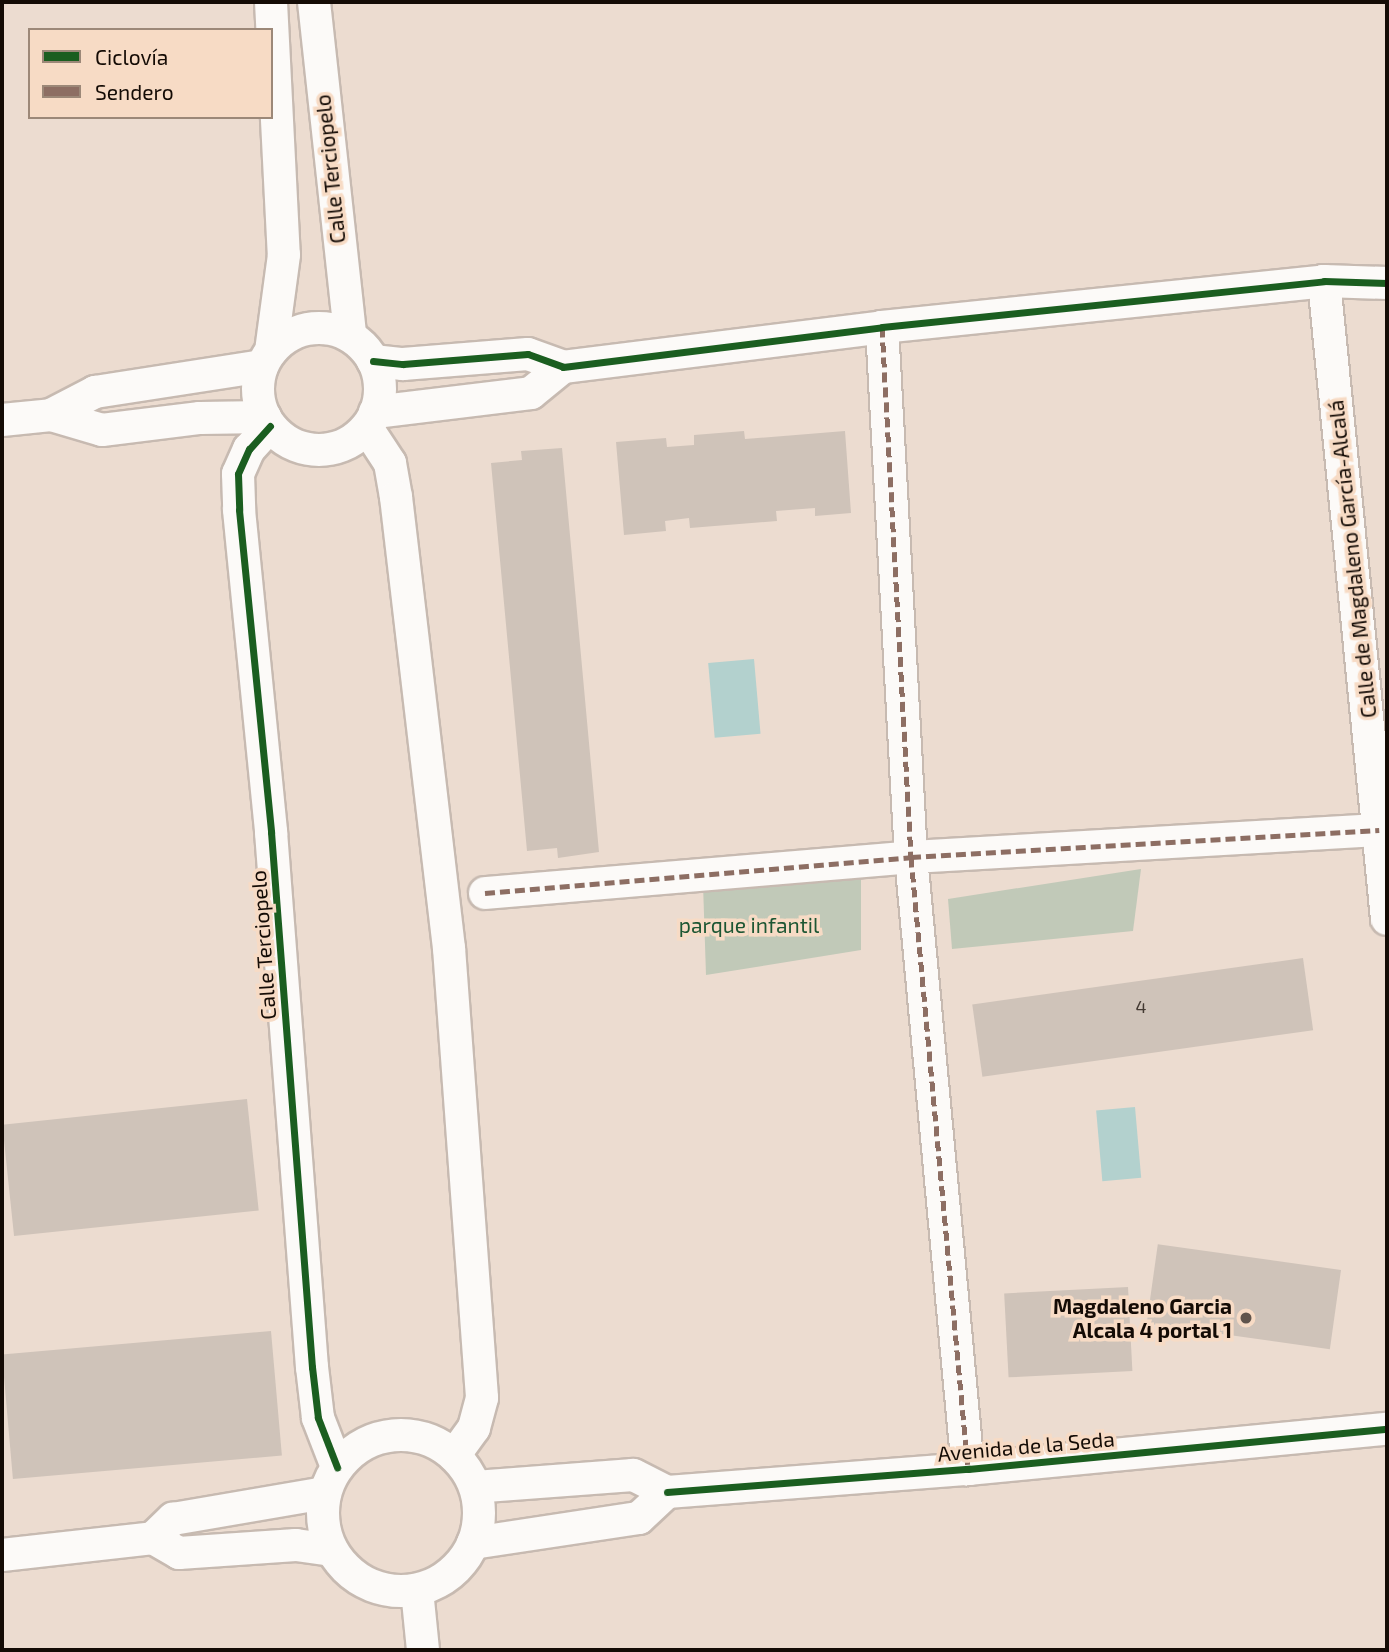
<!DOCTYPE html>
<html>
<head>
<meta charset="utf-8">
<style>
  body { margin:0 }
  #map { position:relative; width:1389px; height:1652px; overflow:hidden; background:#ecdcd0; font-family:"Exo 2",sans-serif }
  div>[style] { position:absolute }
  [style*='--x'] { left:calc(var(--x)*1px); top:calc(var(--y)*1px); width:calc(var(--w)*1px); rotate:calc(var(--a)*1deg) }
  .green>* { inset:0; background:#c1c9b8 }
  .water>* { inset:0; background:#b3d1ce; transform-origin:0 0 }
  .building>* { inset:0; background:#cfc3b9; transform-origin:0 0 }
  .roads { filter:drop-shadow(2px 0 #c7bab1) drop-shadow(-2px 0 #c7bab1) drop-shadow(0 2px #c7bab1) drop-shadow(0 -2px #c7bab1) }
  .minor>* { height:32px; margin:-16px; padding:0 16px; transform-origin:16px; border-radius:16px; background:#fcfaf8 }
  .minor>.ring { margin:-16px; padding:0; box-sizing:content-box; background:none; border:32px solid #fcfaf8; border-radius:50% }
  .quiet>* { height:5px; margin-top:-2.5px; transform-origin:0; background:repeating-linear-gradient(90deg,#8d6e63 0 10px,transparent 0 15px) }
  .cycleway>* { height:7px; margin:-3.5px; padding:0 3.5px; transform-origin:3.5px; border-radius:3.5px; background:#1b5e20 }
  .dots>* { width:19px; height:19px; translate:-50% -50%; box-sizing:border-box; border:4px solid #f7dbc5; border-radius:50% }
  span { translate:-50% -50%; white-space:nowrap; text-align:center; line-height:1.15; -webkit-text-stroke:7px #f7dbc5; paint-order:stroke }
  .number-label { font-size:18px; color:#433932 }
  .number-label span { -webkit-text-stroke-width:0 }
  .street-label { font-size:21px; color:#140b05 }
  .park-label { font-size:21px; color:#1d5633 }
  .poi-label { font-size:21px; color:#140b05; font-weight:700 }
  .right { translate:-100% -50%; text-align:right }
  .frame { position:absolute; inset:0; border:4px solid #140b05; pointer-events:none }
  .legend { position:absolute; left:28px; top:28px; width:245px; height:91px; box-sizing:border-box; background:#f7dbc5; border:2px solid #9c8878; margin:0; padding:9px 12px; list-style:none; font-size:21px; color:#140b05 }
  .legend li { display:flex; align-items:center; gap:14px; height:35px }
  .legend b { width:35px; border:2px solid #9c8878 }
</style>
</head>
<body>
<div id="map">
  <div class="green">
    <div style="clip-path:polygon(1141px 869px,1133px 931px,952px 949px,948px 899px)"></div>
    <div style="clip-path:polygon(861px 877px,861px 950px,706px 975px,703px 884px)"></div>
  </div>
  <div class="water">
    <div style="left:754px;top:659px;width:75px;height:46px;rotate:85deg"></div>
    <div style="left:1135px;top:1107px;width:71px;height:39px;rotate:85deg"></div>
  </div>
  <div class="building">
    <div style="clip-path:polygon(744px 431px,745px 439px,845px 431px,851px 513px,815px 516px,815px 508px,776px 511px,777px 521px,690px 528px,689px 518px,665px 521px,666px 531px,624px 535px,616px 442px,666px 438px,667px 447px,694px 445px,694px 435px)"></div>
    <div style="clip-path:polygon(562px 448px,599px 852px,558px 858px,557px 848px,527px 851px,491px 463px,522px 460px,521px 451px)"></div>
    <div style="left:1303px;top:958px;width:73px;height:334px;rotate:82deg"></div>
    <div style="left:247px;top:1099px;width:112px;height:246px;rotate:84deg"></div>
    <div style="left:1341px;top:1270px;width:80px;height:185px;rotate:98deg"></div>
    <div style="left:1128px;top:1287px;width:84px;height:124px;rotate:87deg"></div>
    <div style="left:271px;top:1331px;width:125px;height:270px;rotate:85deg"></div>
  </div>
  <div class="roads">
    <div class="minor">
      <div style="--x:271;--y:2;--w:253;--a:87.1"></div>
      <div style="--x:284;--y:255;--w:97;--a:97.7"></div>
      <div style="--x:314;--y:2;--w:336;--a:83.8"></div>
      <div style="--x:1324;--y:281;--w:641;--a:84.36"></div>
      <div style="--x:882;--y:327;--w:531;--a:86.87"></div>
      <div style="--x:911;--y:857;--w:615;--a:84.68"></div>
      <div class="ring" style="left:258px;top:328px;width:90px;height:90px"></div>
      <div style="--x:373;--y:361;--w:30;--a:6"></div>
      <div style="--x:403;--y:364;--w:125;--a:-4.6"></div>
      <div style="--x:528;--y:354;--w:37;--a:20"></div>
      <div style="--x:563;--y:367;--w:321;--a:-7.1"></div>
      <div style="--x:882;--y:327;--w:444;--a:-5.9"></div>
      <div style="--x:1324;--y:281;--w:63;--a:1.8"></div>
      <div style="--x:375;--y:412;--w:157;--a:-6.9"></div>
      <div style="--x:531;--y:393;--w:41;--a:-39.1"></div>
      <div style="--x:51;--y:415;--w:50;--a:-27.6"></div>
      <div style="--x:95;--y:392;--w:169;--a:-8.8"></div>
      <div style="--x:2;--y:420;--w:49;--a:-5.8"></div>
      <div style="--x:51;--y:415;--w:53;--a:16.4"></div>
      <div style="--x:102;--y:430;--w:99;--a:-7"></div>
      <div style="--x:200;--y:418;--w:65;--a:-0.9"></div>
      <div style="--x:270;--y:426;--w:31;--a:132"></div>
      <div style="--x:249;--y:449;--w:27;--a:114"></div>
      <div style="--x:238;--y:474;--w:36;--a:88"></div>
      <div style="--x:239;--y:510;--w:324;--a:84.3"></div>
      <div style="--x:271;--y:832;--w:537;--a:85.62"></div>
      <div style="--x:312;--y:1367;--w:51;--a:83.3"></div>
      <div style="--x:318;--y:1418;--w:53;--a:68.8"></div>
      <div style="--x:367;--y:428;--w:42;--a:56.7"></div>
      <div style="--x:390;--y:463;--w:35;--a:80"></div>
      <div style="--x:396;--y:497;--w:454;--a:83.3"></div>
      <div style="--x:449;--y:948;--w:451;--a:85.8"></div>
      <div style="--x:482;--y:1398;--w:31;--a:105"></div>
      <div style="--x:474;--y:1428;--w:34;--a:126"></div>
      <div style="--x:485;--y:893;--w:428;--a:-4.8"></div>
      <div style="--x:911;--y:857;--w:469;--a:-3.3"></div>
      <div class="ring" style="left:323px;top:1435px;width:124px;height:124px"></div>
      <div style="--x:667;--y:1492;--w:302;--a:-4.4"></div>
      <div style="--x:968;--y:1469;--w:421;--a:-5.5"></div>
      <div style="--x:153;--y:1538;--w:28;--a:-44"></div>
      <div style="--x:173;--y:1519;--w:154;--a:-9.7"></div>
      <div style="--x:473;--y:1543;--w:168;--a:-8.6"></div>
      <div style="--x:639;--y:1518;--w:38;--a:-43"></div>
      <div style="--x:667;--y:1492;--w:38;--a:-153"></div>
      <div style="--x:633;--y:1475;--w:158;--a:175.7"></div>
      <div style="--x:2;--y:1555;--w:152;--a:-6.4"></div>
      <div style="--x:153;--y:1538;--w:30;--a:30"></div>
      <div style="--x:179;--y:1553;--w:117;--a:-3.9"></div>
      <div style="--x:296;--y:1545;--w:36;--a:8"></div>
      <div style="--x:417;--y:1590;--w:60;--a:84.3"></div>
    </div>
  </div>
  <div class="quiet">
    <div style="--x:882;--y:327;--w:531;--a:86.87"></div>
    <div style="--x:911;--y:857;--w:615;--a:84.68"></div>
    <div style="--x:485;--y:893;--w:428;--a:-4.8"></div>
    <div style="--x:911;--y:857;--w:469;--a:-3.3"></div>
  </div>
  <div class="cycleway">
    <div style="--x:373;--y:361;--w:30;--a:6"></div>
    <div style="--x:403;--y:364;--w:125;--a:-4.6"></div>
    <div style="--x:528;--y:354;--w:37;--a:20"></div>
    <div style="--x:563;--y:367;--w:321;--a:-7.1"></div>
    <div style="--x:882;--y:327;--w:444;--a:-5.9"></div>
    <div style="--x:1324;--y:281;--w:63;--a:1.8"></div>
    <div style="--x:270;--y:426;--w:31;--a:132"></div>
    <div style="--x:249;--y:449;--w:27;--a:114"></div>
    <div style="--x:238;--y:474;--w:36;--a:88"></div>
    <div style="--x:239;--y:510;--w:324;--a:84.3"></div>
    <div style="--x:271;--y:832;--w:537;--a:85.62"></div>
    <div style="--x:312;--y:1367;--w:51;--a:83.3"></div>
    <div style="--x:318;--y:1418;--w:53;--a:68.8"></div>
    <div style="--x:667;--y:1492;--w:302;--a:-4.4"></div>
    <div style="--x:968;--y:1469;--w:421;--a:-5.5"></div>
  </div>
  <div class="dots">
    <div style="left:1246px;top:1318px;background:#60544c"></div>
  </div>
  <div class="number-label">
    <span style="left:1141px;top:1006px">4</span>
  </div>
  <div class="street-label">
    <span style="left:330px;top:169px;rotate:-96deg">Calle Terciopelo</span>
    <span style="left:1352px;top:559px;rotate:-96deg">Calle de Magdaleno García-Alcalá</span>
    <span style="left:263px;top:945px;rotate:-94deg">Calle Terciopelo</span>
    <span style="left:1026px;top:1446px;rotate:-5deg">Avenida de la Seda</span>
  </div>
  <div class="park-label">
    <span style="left:749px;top:925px">parque infantil</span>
  </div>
  <div class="poi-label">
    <span class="right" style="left:1232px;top:1318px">Magdaleno Garcia<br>Alcala 4 portal 1</span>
  </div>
  <div class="frame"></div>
  <ul class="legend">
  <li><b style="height:9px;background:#1b5e20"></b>Ciclovía</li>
  <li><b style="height:9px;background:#8d6e63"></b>Sendero</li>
  </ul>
</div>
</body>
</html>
